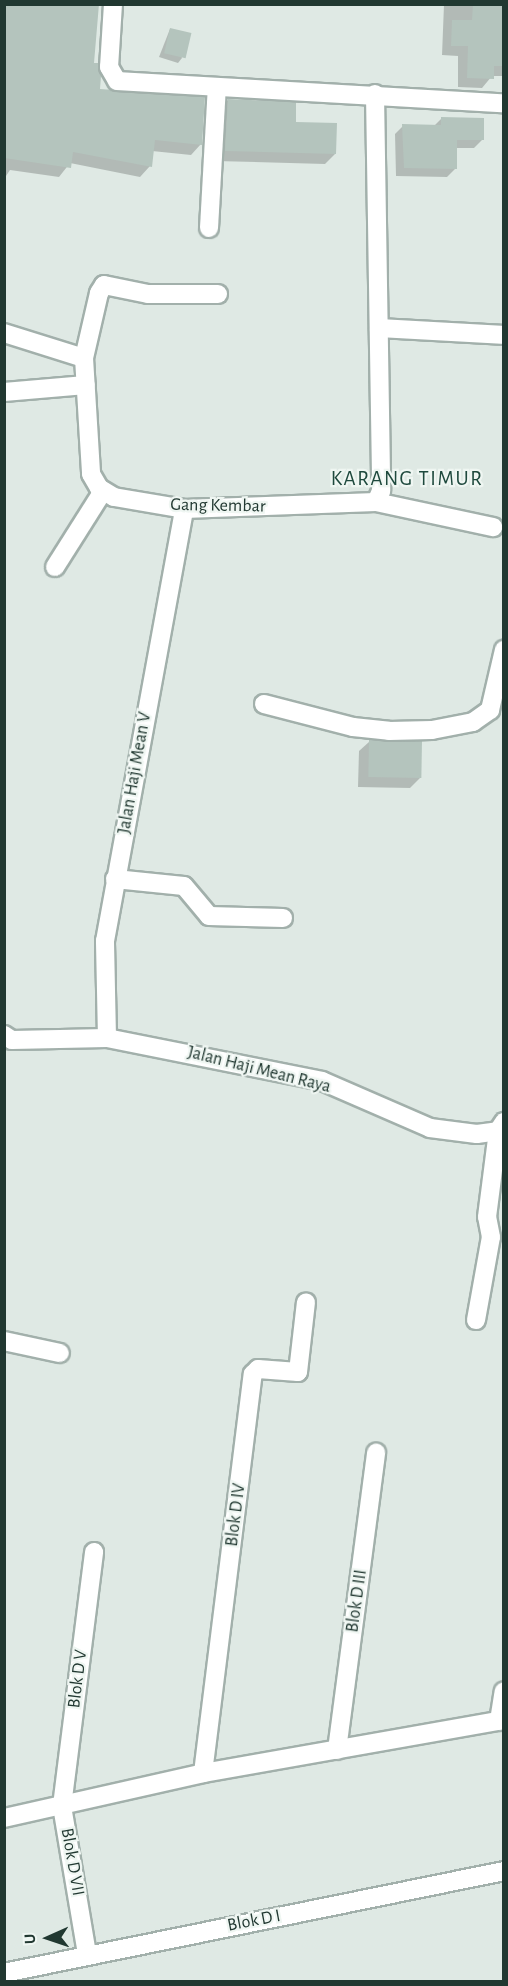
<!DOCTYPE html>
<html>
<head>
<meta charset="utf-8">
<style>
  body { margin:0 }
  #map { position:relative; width:508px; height:1986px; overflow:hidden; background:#dfe9e4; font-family:"Alegreya Sans",sans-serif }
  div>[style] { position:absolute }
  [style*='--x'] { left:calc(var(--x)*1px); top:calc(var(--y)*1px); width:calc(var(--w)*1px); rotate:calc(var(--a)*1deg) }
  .shadow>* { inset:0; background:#0003 }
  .building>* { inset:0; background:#b4c4bd; transform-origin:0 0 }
  .roads { filter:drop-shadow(2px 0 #a2b0ab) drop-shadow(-2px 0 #a2b0ab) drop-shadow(0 2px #a2b0ab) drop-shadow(0 -2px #a2b0ab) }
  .minor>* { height:18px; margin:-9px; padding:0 9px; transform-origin:9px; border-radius:9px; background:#fff }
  span { translate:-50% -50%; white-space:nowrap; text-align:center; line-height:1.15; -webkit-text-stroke:4.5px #eff6f2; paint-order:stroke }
  .street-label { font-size:18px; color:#213831 }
  .quarter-label { font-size:21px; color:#1e493d; letter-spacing:1.5px }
  .frame { position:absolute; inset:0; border:6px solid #213831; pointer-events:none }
  .north { position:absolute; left:18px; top:1908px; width:60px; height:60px; -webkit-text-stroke:4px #eff6f2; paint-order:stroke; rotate:267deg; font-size:16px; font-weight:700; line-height:24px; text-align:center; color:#213831 }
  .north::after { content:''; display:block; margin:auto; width:21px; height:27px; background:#213831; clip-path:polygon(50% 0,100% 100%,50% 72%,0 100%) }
</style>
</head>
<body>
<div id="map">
  <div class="shadow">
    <div style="clip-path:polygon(4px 4px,93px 65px,99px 91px,201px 144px,191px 155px,152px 151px,150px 166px,140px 177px,70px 163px,59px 177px,10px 170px,4px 179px)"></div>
    <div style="clip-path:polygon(444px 4px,504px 4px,504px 76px,492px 76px,482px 88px,458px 87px,458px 56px,442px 55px)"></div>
    <div style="clip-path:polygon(170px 29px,182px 58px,178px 63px,159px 57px)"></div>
    <div style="clip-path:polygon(228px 100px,294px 124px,335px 154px,325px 164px,215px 161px,218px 110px)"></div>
    <div style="clip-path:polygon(442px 118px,482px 140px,474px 148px,456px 148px,455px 169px,447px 177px,396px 176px,395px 134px,403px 126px,434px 126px)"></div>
    <div style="clip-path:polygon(369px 742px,420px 778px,410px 788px,358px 787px,359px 751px)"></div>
  </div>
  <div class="building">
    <div style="clip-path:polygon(4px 4px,99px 4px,94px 63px,98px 63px,101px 76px,100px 89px,205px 97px,202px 145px,155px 140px,152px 167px,73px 152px,71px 168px,4px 158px)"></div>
    <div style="clip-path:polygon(473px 4px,504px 4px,504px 66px,494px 66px,494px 79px,467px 78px,468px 46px,451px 46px,452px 20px,472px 20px)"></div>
    <div style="left:170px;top:28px;width:22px;height:26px;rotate:13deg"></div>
    <div style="clip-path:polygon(228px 99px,296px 102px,296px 122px,337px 123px,336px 154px,225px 151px)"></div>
    <div style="clip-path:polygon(441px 117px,484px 118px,484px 140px,457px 140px,457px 169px,404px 168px,402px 124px,441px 125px)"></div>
    <div style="left:369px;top:740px;width:53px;height:37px;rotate:1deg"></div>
  </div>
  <div class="roads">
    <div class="minor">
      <div style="--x:113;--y:4;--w:63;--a:93.6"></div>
      <div style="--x:109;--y:67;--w:16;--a:60"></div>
      <div style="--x:117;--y:81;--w:388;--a:3.3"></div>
      <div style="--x:375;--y:94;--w:397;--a:89.1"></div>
      <div style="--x:381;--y:491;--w:12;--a:114"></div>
      <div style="--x:209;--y:228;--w:141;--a:-86.8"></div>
      <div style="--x:379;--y:328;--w:125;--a:3.2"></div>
      <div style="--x:4;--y:333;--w:84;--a:17.4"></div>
      <div style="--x:84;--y:358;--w:116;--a:86.5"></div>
      <div style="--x:91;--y:474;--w:16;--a:60"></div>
      <div style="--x:99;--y:488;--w:17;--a:31"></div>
      <div style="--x:114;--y:497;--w:71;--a:9.7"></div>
      <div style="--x:184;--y:509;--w:192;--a:-2.1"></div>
      <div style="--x:376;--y:502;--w:120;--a:12.1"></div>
      <div style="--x:84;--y:358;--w:67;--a:-77"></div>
      <div style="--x:99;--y:293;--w:9;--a:-58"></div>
      <div style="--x:104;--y:285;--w:45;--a:11.6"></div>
      <div style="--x:148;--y:294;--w:70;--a:0"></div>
      <div style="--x:4;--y:392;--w:82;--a:-4.9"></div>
      <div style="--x:55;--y:567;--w:90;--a:-57.7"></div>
      <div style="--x:264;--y:704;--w:92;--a:14.5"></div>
      <div style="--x:353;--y:727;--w:36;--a:6"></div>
      <div style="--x:389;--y:731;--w:43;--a:-1.3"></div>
      <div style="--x:432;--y:730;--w:42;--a:-11"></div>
      <div style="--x:473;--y:722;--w:21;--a:-35"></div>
      <div style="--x:490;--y:710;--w:62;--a:-76.9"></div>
      <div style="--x:115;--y:879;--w:69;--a:5.8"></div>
      <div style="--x:184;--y:886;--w:39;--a:50"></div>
      <div style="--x:209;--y:916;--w:74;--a:1.5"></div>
      <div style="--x:4;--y:1035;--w:9;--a:32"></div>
      <div style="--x:12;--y:1040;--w:95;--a:-1.2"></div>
      <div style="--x:107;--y:1038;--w:219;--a:11.3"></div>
      <div style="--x:322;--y:1081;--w:118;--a:23.5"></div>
      <div style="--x:430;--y:1128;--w:47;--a:7.3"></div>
      <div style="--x:477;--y:1134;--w:21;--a:-8"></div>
      <div style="--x:498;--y:1131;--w:11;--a:-56"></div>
      <div style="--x:107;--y:1038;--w:97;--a:-91.2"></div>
      <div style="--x:105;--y:941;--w:439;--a:-79.6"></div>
      <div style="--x:476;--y:1320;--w:84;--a:-79.8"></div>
      <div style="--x:491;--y:1237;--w:20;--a:-101"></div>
      <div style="--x:487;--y:1217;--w:87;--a:-82.7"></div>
      <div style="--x:4;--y:1341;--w:57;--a:12.1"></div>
      <div style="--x:499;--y:1721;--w:30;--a:-81"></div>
      <div style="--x:337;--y:1750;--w:300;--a:-82.5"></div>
      <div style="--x:203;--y:1773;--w:402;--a:-82.9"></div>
      <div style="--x:253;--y:1374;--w:7;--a:-45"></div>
      <div style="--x:258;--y:1369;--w:40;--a:4.3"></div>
      <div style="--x:298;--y:1372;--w:70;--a:-83.5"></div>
      <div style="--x:4;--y:1818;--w:204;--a:-12.7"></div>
      <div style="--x:203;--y:1773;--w:301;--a:-10"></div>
      <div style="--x:87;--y:1954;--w:150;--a:-99.6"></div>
      <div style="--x:62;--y:1806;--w:256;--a:-82.8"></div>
      <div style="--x:4;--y:1973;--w:510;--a:-11.53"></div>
    </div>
  </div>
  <div class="street-label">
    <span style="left:218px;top:506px;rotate:1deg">Gang Kembar</span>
    <span style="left:135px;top:773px;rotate:-80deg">Jalan Haji Mean V</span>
    <span style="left:259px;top:1070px;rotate:14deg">Jalan Haji Mean Raya</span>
    <span style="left:236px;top:1515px;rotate:-83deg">Blok D IV</span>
    <span style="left:357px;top:1601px;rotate:-82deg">Blok D III</span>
    <span style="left:78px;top:1679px;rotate:-83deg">Blok D V</span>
    <span style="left:72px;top:1862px;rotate:80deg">Blok D VII</span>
    <span style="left:254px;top:1921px;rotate:-11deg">Blok D I</span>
  </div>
  <div class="quarter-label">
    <span style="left:407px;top:479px">KARANG TIMUR</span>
  </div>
  <div class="frame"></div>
  <div class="north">U</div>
</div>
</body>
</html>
